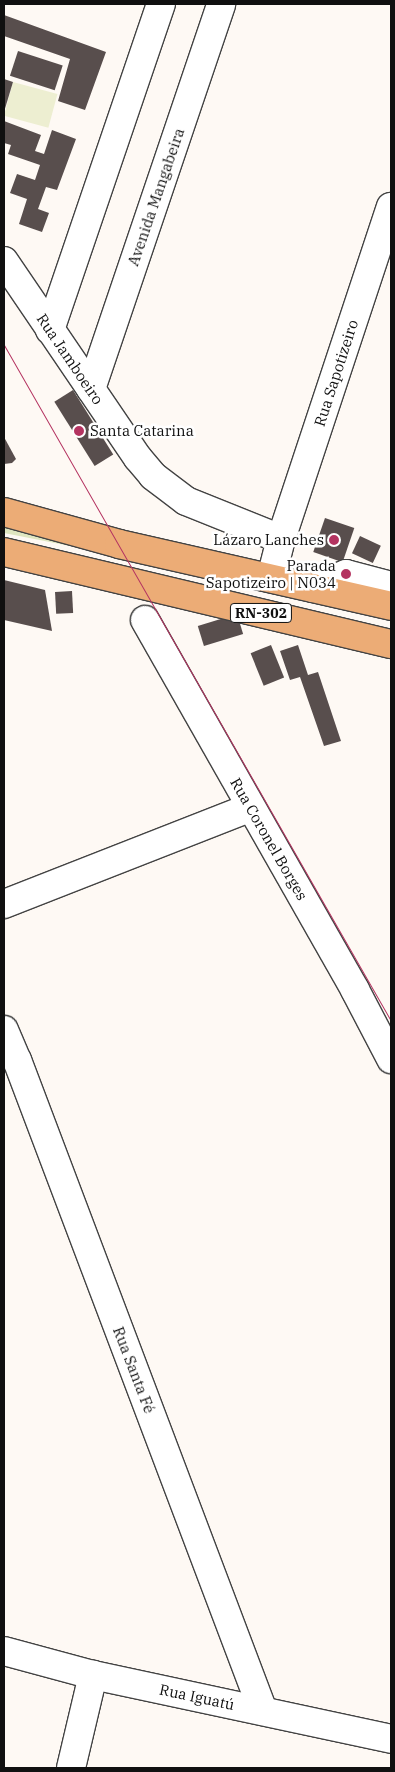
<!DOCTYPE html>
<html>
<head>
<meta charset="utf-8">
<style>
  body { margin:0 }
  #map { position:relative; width:395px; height:1772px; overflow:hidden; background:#fef9f4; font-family:"IBM Plex Serif",serif }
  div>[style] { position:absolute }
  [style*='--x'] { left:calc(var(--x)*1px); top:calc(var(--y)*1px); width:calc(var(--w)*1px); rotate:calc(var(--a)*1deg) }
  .green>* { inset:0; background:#dfe6c0 }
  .pitch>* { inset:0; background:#edeed1; transform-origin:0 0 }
  .building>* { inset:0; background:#584e4d; transform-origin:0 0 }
  .roads { filter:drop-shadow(1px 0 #434343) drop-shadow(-1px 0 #434343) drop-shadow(0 1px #434343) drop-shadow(0 -1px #434343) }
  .minor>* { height:28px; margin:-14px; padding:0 14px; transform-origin:14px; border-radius:14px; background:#fff }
  .major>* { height:28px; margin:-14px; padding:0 14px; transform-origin:14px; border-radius:14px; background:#ecac76 }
  .tram>* { height:1px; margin:-0.5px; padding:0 0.5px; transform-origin:0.5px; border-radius:0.5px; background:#b43461 }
  .dots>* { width:14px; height:14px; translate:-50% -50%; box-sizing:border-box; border:2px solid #fff; border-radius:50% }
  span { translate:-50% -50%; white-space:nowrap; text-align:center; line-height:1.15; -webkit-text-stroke:5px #fff; paint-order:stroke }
  .shield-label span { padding:1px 4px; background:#fff; border:1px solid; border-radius:4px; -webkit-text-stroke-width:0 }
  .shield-label { font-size:14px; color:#101010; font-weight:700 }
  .street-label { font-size:15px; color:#101010 }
  .poi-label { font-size:15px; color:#101010 }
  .left { translate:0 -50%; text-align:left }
  .right { translate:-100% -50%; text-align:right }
  .frame { position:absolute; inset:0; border:5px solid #101010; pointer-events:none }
</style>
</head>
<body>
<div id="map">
  <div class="green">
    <div style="clip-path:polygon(4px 525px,70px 546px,4px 533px)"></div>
  </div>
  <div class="pitch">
    <div style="left:13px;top:82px;width:46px;height:35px;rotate:15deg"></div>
  </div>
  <div class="building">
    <div style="clip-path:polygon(4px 15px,106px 52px,85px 110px,58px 101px,70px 59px,4px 36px)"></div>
    <div style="left:18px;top:51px;width:47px;height:26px;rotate:18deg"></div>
    <div style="clip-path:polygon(4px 79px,13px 82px,4px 112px)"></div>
    <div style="clip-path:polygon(4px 121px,41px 135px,35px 151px,44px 154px,52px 130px,76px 139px,57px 190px,46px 187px,38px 209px,49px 213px,42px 232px,19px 224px,27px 199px,10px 193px,17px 174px,35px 180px,40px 165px,8px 154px,11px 145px,4px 143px)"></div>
    <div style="left:73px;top:390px;width:76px;height:22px;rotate:58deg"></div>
    <div style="clip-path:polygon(4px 437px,16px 459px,12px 463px,4px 464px)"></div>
    <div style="left:325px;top:518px;width:31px;height:36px;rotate:19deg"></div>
    <div style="left:360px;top:536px;width:23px;height:19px;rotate:25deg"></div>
    <div style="clip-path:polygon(4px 580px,45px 590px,52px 631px,4px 620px)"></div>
    <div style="left:72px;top:591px;width:22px;height:17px;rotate:87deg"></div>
    <div style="left:237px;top:614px;width:21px;height:41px;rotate:73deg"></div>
    <div style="left:271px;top:645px;width:35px;height:22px;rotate:68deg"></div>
    <div style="clip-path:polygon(298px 645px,308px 675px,318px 672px,341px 741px,324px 746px,300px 677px,290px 680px,280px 651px)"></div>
  </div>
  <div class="roads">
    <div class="minor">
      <div style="--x:4;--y:261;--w:238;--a:55.8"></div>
      <div style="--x:138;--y:458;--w:23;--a:50"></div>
      <div style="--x:153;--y:476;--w:41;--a:37.1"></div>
      <div style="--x:186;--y:501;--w:102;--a:21.8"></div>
      <div style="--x:281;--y:539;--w:40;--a:104.4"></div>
      <div style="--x:50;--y:330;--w:344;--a:-71.2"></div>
      <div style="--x:91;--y:389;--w:406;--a:-71.3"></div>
      <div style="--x:281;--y:539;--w:350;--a:-71.7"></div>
      <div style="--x:313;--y:588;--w:36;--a:-23"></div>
      <div style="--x:346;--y:574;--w:47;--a:14.9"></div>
      <div style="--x:145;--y:620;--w:425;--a:60.4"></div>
      <div style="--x:355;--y:990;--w:78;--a:62.4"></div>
      <div style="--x:4;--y:904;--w:265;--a:-21.4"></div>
      <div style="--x:4;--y:1030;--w:33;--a:67"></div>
      <div style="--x:17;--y:1060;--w:696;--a:69.3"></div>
      <div style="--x:4;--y:1651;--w:92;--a:15.1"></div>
      <div style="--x:93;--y:1675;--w:305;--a:12.1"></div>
      <div style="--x:71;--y:1768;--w:96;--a:-76.7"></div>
    </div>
    <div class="major">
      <div style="--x:4;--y:512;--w:119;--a:15.5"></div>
      <div style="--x:119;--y:544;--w:279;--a:12.8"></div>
      <div style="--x:4;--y:552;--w:398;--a:13.4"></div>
    </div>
  </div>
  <div class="tram">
    <div style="--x:4;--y:345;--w:779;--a:60.21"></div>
  </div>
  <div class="dots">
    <div style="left:79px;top:431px;background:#b43461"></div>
    <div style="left:334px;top:540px;background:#b43461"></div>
    <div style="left:346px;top:574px;background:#b43461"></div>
  </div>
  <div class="shield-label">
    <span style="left:261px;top:613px">RN-302</span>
  </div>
  <div class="street-label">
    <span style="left:156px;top:197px;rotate:-71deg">Avenida Mangabeira</span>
    <span style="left:70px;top:359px;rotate:56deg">Rua Jamboeiro</span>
    <span style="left:336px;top:373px;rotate:-72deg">Rua Sapotizeiro</span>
    <span style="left:269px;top:839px;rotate:60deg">Rua Coronel Borges</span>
    <span style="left:134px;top:1370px;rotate:69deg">Rua Santa Fé</span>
    <span style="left:197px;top:1697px;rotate:12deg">Rua Iguatú</span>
  </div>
  <div class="poi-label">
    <span class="left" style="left:90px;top:431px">Santa Catarina</span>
    <span class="right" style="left:324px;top:540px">Lázaro Lanches</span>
    <span class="right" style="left:336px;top:574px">Parada<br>Sapotizeiro | N034</span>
  </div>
  <div class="frame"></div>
</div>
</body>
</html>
